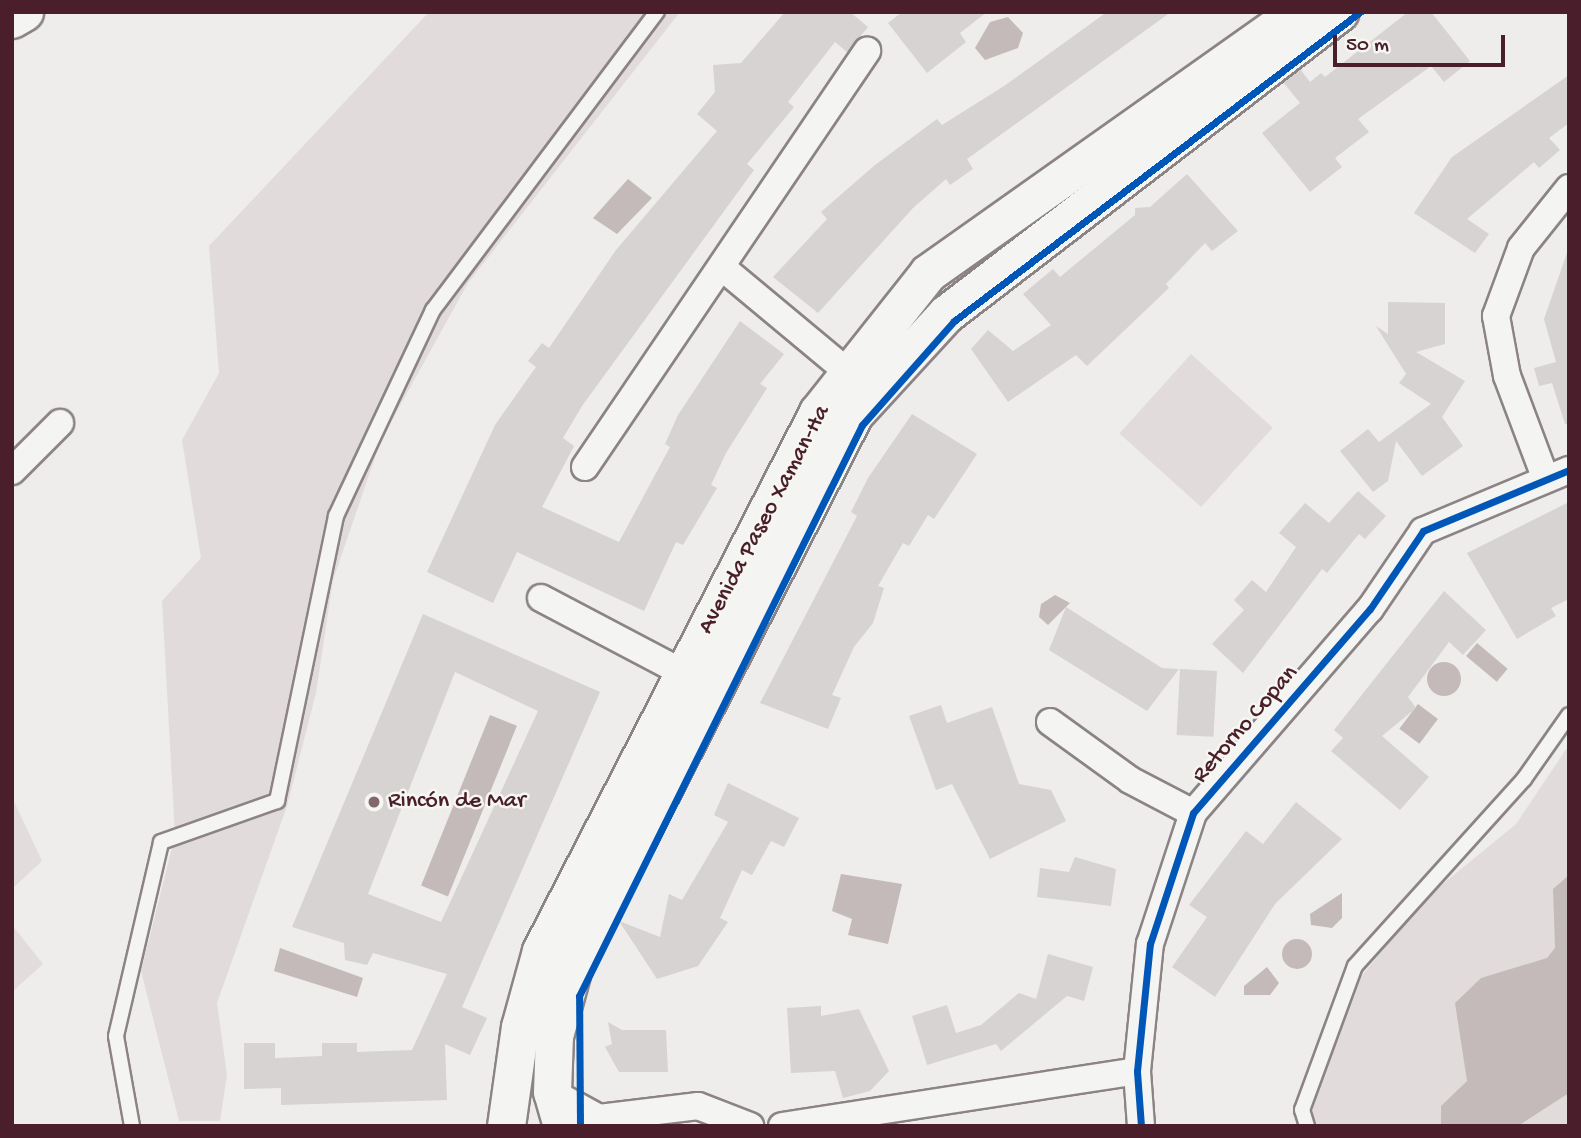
<!DOCTYPE html>
<html>
<head>
<meta charset="utf-8">
<style>
  body { margin:0 }
  #map { position:relative; width:1581px; height:1138px; overflow:hidden; background:#eeedeb; font-family:"Gochi Hand",sans-serif }
  div>[style] { position:absolute }
  [style*='--x'] { left:calc(var(--x)*1px); top:calc(var(--y)*1px); width:calc(var(--w)*1px); rotate:calc(var(--a)*1deg) }
  .built>* { inset:0; background:#e2dddc }
  .green>* { inset:0; background:#e1dcdb; transform-origin:0 0 }
  .water>* { inset:0; background:#c5baba; transform-origin:0 0 }
  .round { border-radius:50% }
  .building>* { inset:0; background:#d6d3d2; transform-origin:0 0 }
  .roads { filter:drop-shadow(2px 0 #8c8385) drop-shadow(-2px 0 #8c8385) drop-shadow(0 2px #8c8385) drop-shadow(0 -2px #8c8385) }
  .lane>* { height:14px; margin:-7px; padding:0 7px; transform-origin:7px; border-radius:7px; background:#f4f4f2 }
  .street>* { height:26px; margin:-13px; padding:0 13px; transform-origin:13px; border-radius:13px; background:#f4f4f2 }
  .secondary>* { height:37px; margin:-18.5px; padding:0 18.5px; transform-origin:18.5px; border-radius:18.5px; background:#f4f4f2 }
  .highway>* { height:38px; margin:-19px; padding:0 19px; transform-origin:19px; border-radius:19px; background:#f4f4f2 }
  .cycleway>* { height:7px; margin:-3.5px; padding:0 3.5px; transform-origin:3.5px; border-radius:3.5px; background:#0057b8 }
  .dots>* { width:19px; height:19px; translate:-50% -50%; box-sizing:border-box; border:4px solid #f6f6f2; border-radius:50% }
  span { translate:-50% -50%; white-space:nowrap; text-align:center; line-height:1.15; -webkit-text-stroke:5px #f6f6f2; paint-order:stroke }
  .street-label { font-size:24px; color:#4a1f2b }
  .poi-label { font-size:24px; color:#4a1f2b }
  .left { translate:0 -50%; text-align:left }
  .frame { position:absolute; inset:0; border:14px solid #4a1f2b; pointer-events:none }
  .scale { position:absolute; left:1333px; top:35px; width:172px; height:32px; box-sizing:border-box; border:4px solid #4a1f2b; border-top:0; padding-left:9px; font-size:21px; line-height:24px; white-space:nowrap; color:#4a1f2b; -webkit-text-stroke:5px #f6f6f2; paint-order:stroke }
</style>
</head>
<body>
<div id="map">
  <div class="built">
    <div style="clip-path:polygon(12px 797px,42px 861px,12px 889px)"></div>
    <div style="clip-path:polygon(12px 925px,43px 964px,12px 992px)"></div>
  </div>
  <div class="green">
    <div style="clip-path:polygon(429px 12px,680px 12px,468px 283px,381px 440px,333px 580px,316px 693px,287px 806px,217px 1003px,227px 1075px,220px 1121px,179px 1121px,141px 971px,175px 836px,162px 601px,201px 558px,182px 440px,219px 373px,209px 246px)"></div>
    <div style="left:1191px;top:354px;width:110px;height:107px;rotate:42deg"></div>
    <div style="clip-path:polygon(1569px 745px,1569px 1126px,1313px 1126px,1312px 1069px,1349px 991px,1427px 897px,1516px 824px)"></div>
  </div>
  <div class="water">
    <div style="clip-path:polygon(1008px 17px,1023px 33px,1018px 48px,985px 60px,975px 48px,990px 22px)"></div>
    <div style="clip-path:polygon(628px 179px,652px 198px,617px 234px,593px 218px)"></div>
    <div style="clip-path:polygon(1055px 595px,1070px 603px,1048px 625px,1039px 617px,1041px 604px)"></div>
    <div style="left:1477px;top:643px;width:40px;height:17px;rotate:40deg"></div>
    <div class="round" style="left:1427px;top:662px;width:34px;height:34px"></div>
    <div style="left:1418px;top:704px;width:25px;height:31px;rotate:37deg"></div>
    <div style="left:490px;top:715px;width:29px;height:184px;rotate:22deg"></div>
    <div style="clip-path:polygon(841px 874px,902px 884px,888px 944px,848px 935px,852px 919px,832px 911px)"></div>
    <div style="clip-path:polygon(1569px 875px,1569px 1093px,1518px 1126px,1441px 1126px,1441px 1106px,1467px 1081px,1455px 1003px,1481px 978px,1547px 958px,1555px 948px,1553px 889px)"></div>
    <div style="clip-path:polygon(1342px 893px,1342px 918px,1332px 928px,1311px 925px,1310px 914px)"></div>
    <div class="round" style="left:1282px;top:939px;width:30px;height:30px"></div>
    <div style="clip-path:polygon(280px 948px,363px 978px,357px 997px,274px 971px)"></div>
    <div style="clip-path:polygon(1267px 967px,1279px 983px,1270px 995px,1244px 995px,1244px 986px)"></div>
  </div>
  <div class="building">
    <div style="clip-path:polygon(785px 12px,850px 12px,868px 27px,847px 52px,835px 42px,788px 102px,794px 107px,747px 164px,754px 170px,582px 406px,563px 438px,574px 446px,542px 507px,619px 542px,670px 447px,665px 444px,678px 415px,740px 321px,784px 354px,760px 384px,767px 388px,726px 453px,711px 485px,717px 488px,683px 545px,676px 542px,644px 611px,517px 552px,493px 603px,427px 572px,495px 425px,536px 367px,528px 361px,542px 343px,549px 348px,616px 250px,717px 131px,697px 114px,715px 92px,713px 65px,741px 63px)"></div>
    <div style="clip-path:polygon(902px 12px,987px 12px,960px 33px,966px 42px,927px 73px,888px 23px)"></div>
    <div style="clip-path:polygon(1107px 12px,1171px 12px,967px 159px,973px 169px,950px 185px,946px 179px,913px 208px,818px 313px,773px 277px,827px 219px,821px 212px,875px 165px,937px 119px,942px 125px,1004px 86px)"></div>
    <div style="clip-path:polygon(1408px 12px,1431px 12px,1470px 61px,1444px 82px,1431px 66px,1358px 119px,1369px 132px,1335px 158px,1342px 167px,1310px 192px,1262px 133px,1300px 103px,1283px 82px,1300px 69px,1310px 82px,1321px 73px,1325px 77px)"></div>
    <div style="clip-path:polygon(1569px 75px,1569px 123px,1549px 138px,1560px 150px,1539px 168px,1534px 162px,1467px 219px,1489px 234px,1475px 253px,1414px 213px,1452px 157px)"></div>
    <div style="clip-path:polygon(1187px 174px,1238px 231px,1212px 251px,1205px 243px,1166px 284px,1169px 288px,1087px 366px,1076px 355px,1008px 402px,971px 349px,988px 330px,1013px 351px,1051px 325px,1023px 294px,1053px 269px,1060px 277px,1135px 215px,1135px 208px,1150px 207px)"></div>
    <div style="clip-path:polygon(1568px 250px,1569px 424px,1565px 424px,1552px 383px,1539px 386px,1534px 368px,1556px 362px,1544px 319px)"></div>
    <div style="clip-path:polygon(1388px 302px,1445px 303px,1445px 344px,1416px 352px,1465px 381px,1442px 417px,1463px 446px,1422px 476px,1396px 441px,1388px 481px,1373px 492px,1340px 451px,1368px 429px,1379px 442px,1431px 404px,1399px 383px,1406px 374px,1376px 326px,1388px 334px)"></div>
    <div style="clip-path:polygon(912px 414px,977px 454px,934px 519px,928px 515px,909px 546px,903px 543px,878px 586px,884px 588px,873px 623px,854px 647px,832px 695px,841px 698px,828px 729px,760px 703px,857px 516px,851px 512px,868px 478px)"></div>
    <div style="clip-path:polygon(1358px 491px,1386px 516px,1365px 539px,1359px 534px,1327px 573px,1322px 569px,1243px 673px,1212px 644px,1244px 610px,1234px 600px,1252px 580px,1266px 592px,1296px 547px,1279px 533px,1305px 503px,1329px 523px)"></div>
    <div style="clip-path:polygon(1569px 502px,1569px 599px,1551px 608px,1556px 616px,1517px 639px,1467px 553px)"></div>
    <div style="clip-path:polygon(1444px 591px,1486px 630px,1463px 655px,1449px 642px,1408px 697px,1416px 708px,1382px 736px,1429px 777px,1400px 810px,1331px 751px,1343px 738px,1334px 730px)"></div>
    <div style="clip-path:polygon(1066px 607px,1162px 668px,1179px 669px,1147px 711px,1049px 650px)"></div>
    <div style="clip-path:polygon(evenodd,423px 614px,600px 692px,462px 1007px,487px 1018px,470px 1055px,445px 1044px,447px 1100px,281px 1105px,281px 1088px,244px 1089px,244px 1043px,275px 1043px,275px 1058px,322px 1056px,322px 1043px,357px 1043px,357px 1052px,412px 1050px,447px 974px,373px 953px,367px 965px,345px 960px,344px 943px,292px 927px,423px 614px,455px 672px,538px 711px,441px 922px,368px 894px,455px 672px)"></div>
    <div style="left:1180px;top:669px;width:37px;height:66px;rotate:3deg"></div>
    <div style="clip-path:polygon(941px 705px,947px 723px,992px 707px,1019px 784px,1051px 790px,1066px 821px,990px 859px,952px 784px,936px 790px,909px 716px)"></div>
    <div style="clip-path:polygon(728px 783px,799px 818px,784px 847px,771px 841px,752px 875px,742px 870px,720px 918px,728px 922px,698px 966px,657px 979px,619px 921px,660px 937px,669px 894px,682px 900px,728px 822px,714px 815px)"></div>
    <div style="clip-path:polygon(1296px 802px,1342px 839px,1275px 904px,1215px 997px,1172px 967px,1207px 917px,1189px 905px,1246px 831px,1263px 844px)"></div>
    <div style="clip-path:polygon(1075px 857px,1116px 869px,1111px 906px,1037px 897px,1040px 868px,1069px 872px)"></div>
    <div style="clip-path:polygon(1048px 954px,1093px 967px,1084px 1001px,1067px 996px,1001px 1051px,996px 1044px,927px 1065px,912px 1016px,947px 1005px,956px 1033px,981px 1025px,1019px 993px,1036px 999px)"></div>
    <div style="clip-path:polygon(821px 1006px,821px 1016px,859px 1009px,889px 1071px,870px 1091px,843px 1098px,835px 1071px,791px 1073px,787px 1008px)"></div>
    <div style="clip-path:polygon(608px 1022px,622px 1030px,666px 1030px,668px 1072px,619px 1072px,605px 1047px,612px 1044px)"></div>
  </div>
  <div class="roads">
    <div class="lane">
      <div style="--x:132;--y:1126;--w:91;--a:-100.1"></div>
      <div style="--x:116;--y:1036;--w:199;--a:-76.9"></div>
      <div style="--x:161;--y:842;--w:123;--a:-19.5"></div>
      <div style="--x:277;--y:801;--w:291;--a:-78.3"></div>
      <div style="--x:336;--y:516;--w:228;--a:-64.8"></div>
      <div style="--x:433;--y:310;--w:373;--a:-53.1"></div>
      <div style="--x:1307;--y:1126;--w:17;--a:-107"></div>
      <div style="--x:1302;--y:1110;--w:153;--a:-69.8"></div>
      <div style="--x:1355;--y:966;--w:252;--a:-47.9"></div>
      <div style="--x:1524;--y:779;--w:78;--a:-54.9"></div>
    </div>
    <div class="street">
      <div style="--x:724;--y:269;--w:163;--a:39.8"></div>
      <div style="--x:585;--y:467;--w:503;--a:-55.87"></div>
      <div style="--x:12;--y:471;--w:68;--a:-45"></div>
      <div style="--x:1545;--y:477;--w:108;--a:-110.6"></div>
      <div style="--x:1507;--y:376;--w:61;--a:-100.4"></div>
      <div style="--x:1496;--y:316;--w:72;--a:-69.8"></div>
      <div style="--x:1521;--y:248;--w:77;--a:-51.3"></div>
      <div style="--x:541;--y:598;--w:163;--a:27.8"></div>
      <div style="--x:1050;--y:722;--w:99;--a:35.9"></div>
      <div style="--x:1130;--y:780;--w:71;--a:27.6"></div>
      <div style="--x:552;--y:1092;--w:54;--a:29"></div>
      <div style="--x:599;--y:1118;--w:100;--a:-6.9"></div>
      <div style="--x:698;--y:1106;--w:56;--a:21"></div>
      <div style="--x:782;--y:1126;--w:359;--a:-8.8"></div>
      <div style="--x:1141;--y:1126;--w:55;--a:-94.2"></div>
      <div style="--x:1137;--y:1071;--w:128;--a:-84.2"></div>
      <div style="--x:1150;--y:944;--w:138;--a:-71.8"></div>
      <div style="--x:1193;--y:813;--w:270;--a:-49.1"></div>
      <div style="--x:1370;--y:609;--w:94;--a:-55.8"></div>
      <div style="--x:1423;--y:531;--w:158;--a:-22.7"></div>
    </div>
    <div class="secondary">
      <div style="--x:506;--y:1126;--w:100;--a:-82"></div>
      <div style="--x:520;--y:1027;--w:79;--a:-74.6"></div>
      <div style="--x:541;--y:951;--w:606;--a:-62.8"></div>
      <div style="--x:818;--y:412;--w:177;--a:-51.6"></div>
      <div style="--x:928;--y:273;--w:452;--a:-35.3"></div>
      <div style="--x:562;--y:1126;--w:35;--a:-106"></div>
      <div style="--x:552;--y:1092;--w:56;--a:-88"></div>
      <div style="--x:554;--y:1036;--w:79;--a:-74.6"></div>
      <div style="--x:575;--y:960;--w:613;--a:-62.93"></div>
      <div style="--x:854;--y:414;--w:136;--a:-47.4"></div>
      <div style="--x:946;--y:314;--w:496;--a:-37.5"></div>
    </div>
    <div class="highway">
      <div style="--x:12;--y:19;--w:14;--a:-30"></div>
    </div>
  </div>
  <div class="cycleway">
    <div style="--x:580;--y:1126;--w:130;--a:-90.4"></div>
    <div style="--x:579;--y:996;--w:637;--a:-63.64"></div>
    <div style="--x:862;--y:425;--w:139;--a:-48.5"></div>
    <div style="--x:954;--y:321;--w:510;--a:-37.27"></div>
    <div style="--x:1141;--y:1126;--w:55;--a:-94.2"></div>
    <div style="--x:1137;--y:1071;--w:128;--a:-84.2"></div>
    <div style="--x:1150;--y:944;--w:138;--a:-71.8"></div>
    <div style="--x:1193;--y:813;--w:270;--a:-49.1"></div>
    <div style="--x:1370;--y:609;--w:94;--a:-55.8"></div>
    <div style="--x:1423;--y:531;--w:158;--a:-22.7"></div>
  </div>
  <div class="dots">
    <div style="left:374px;top:802px;background:#83676e"></div>
  </div>
  <div class="street-label">
    <span style="left:765px;top:520px;rotate:-62deg">Avenida Paseo Xaman-Ha</span>
    <span style="left:1246px;top:725px;rotate:-49deg">Retorno Copan</span>
  </div>
  <div class="poi-label">
    <span class="left" style="left:388px;top:802px">Rincón de Mar</span>
  </div>
  <div class="frame"></div>
  <div class="scale">50 m</div>
</div>
</body>
</html>
